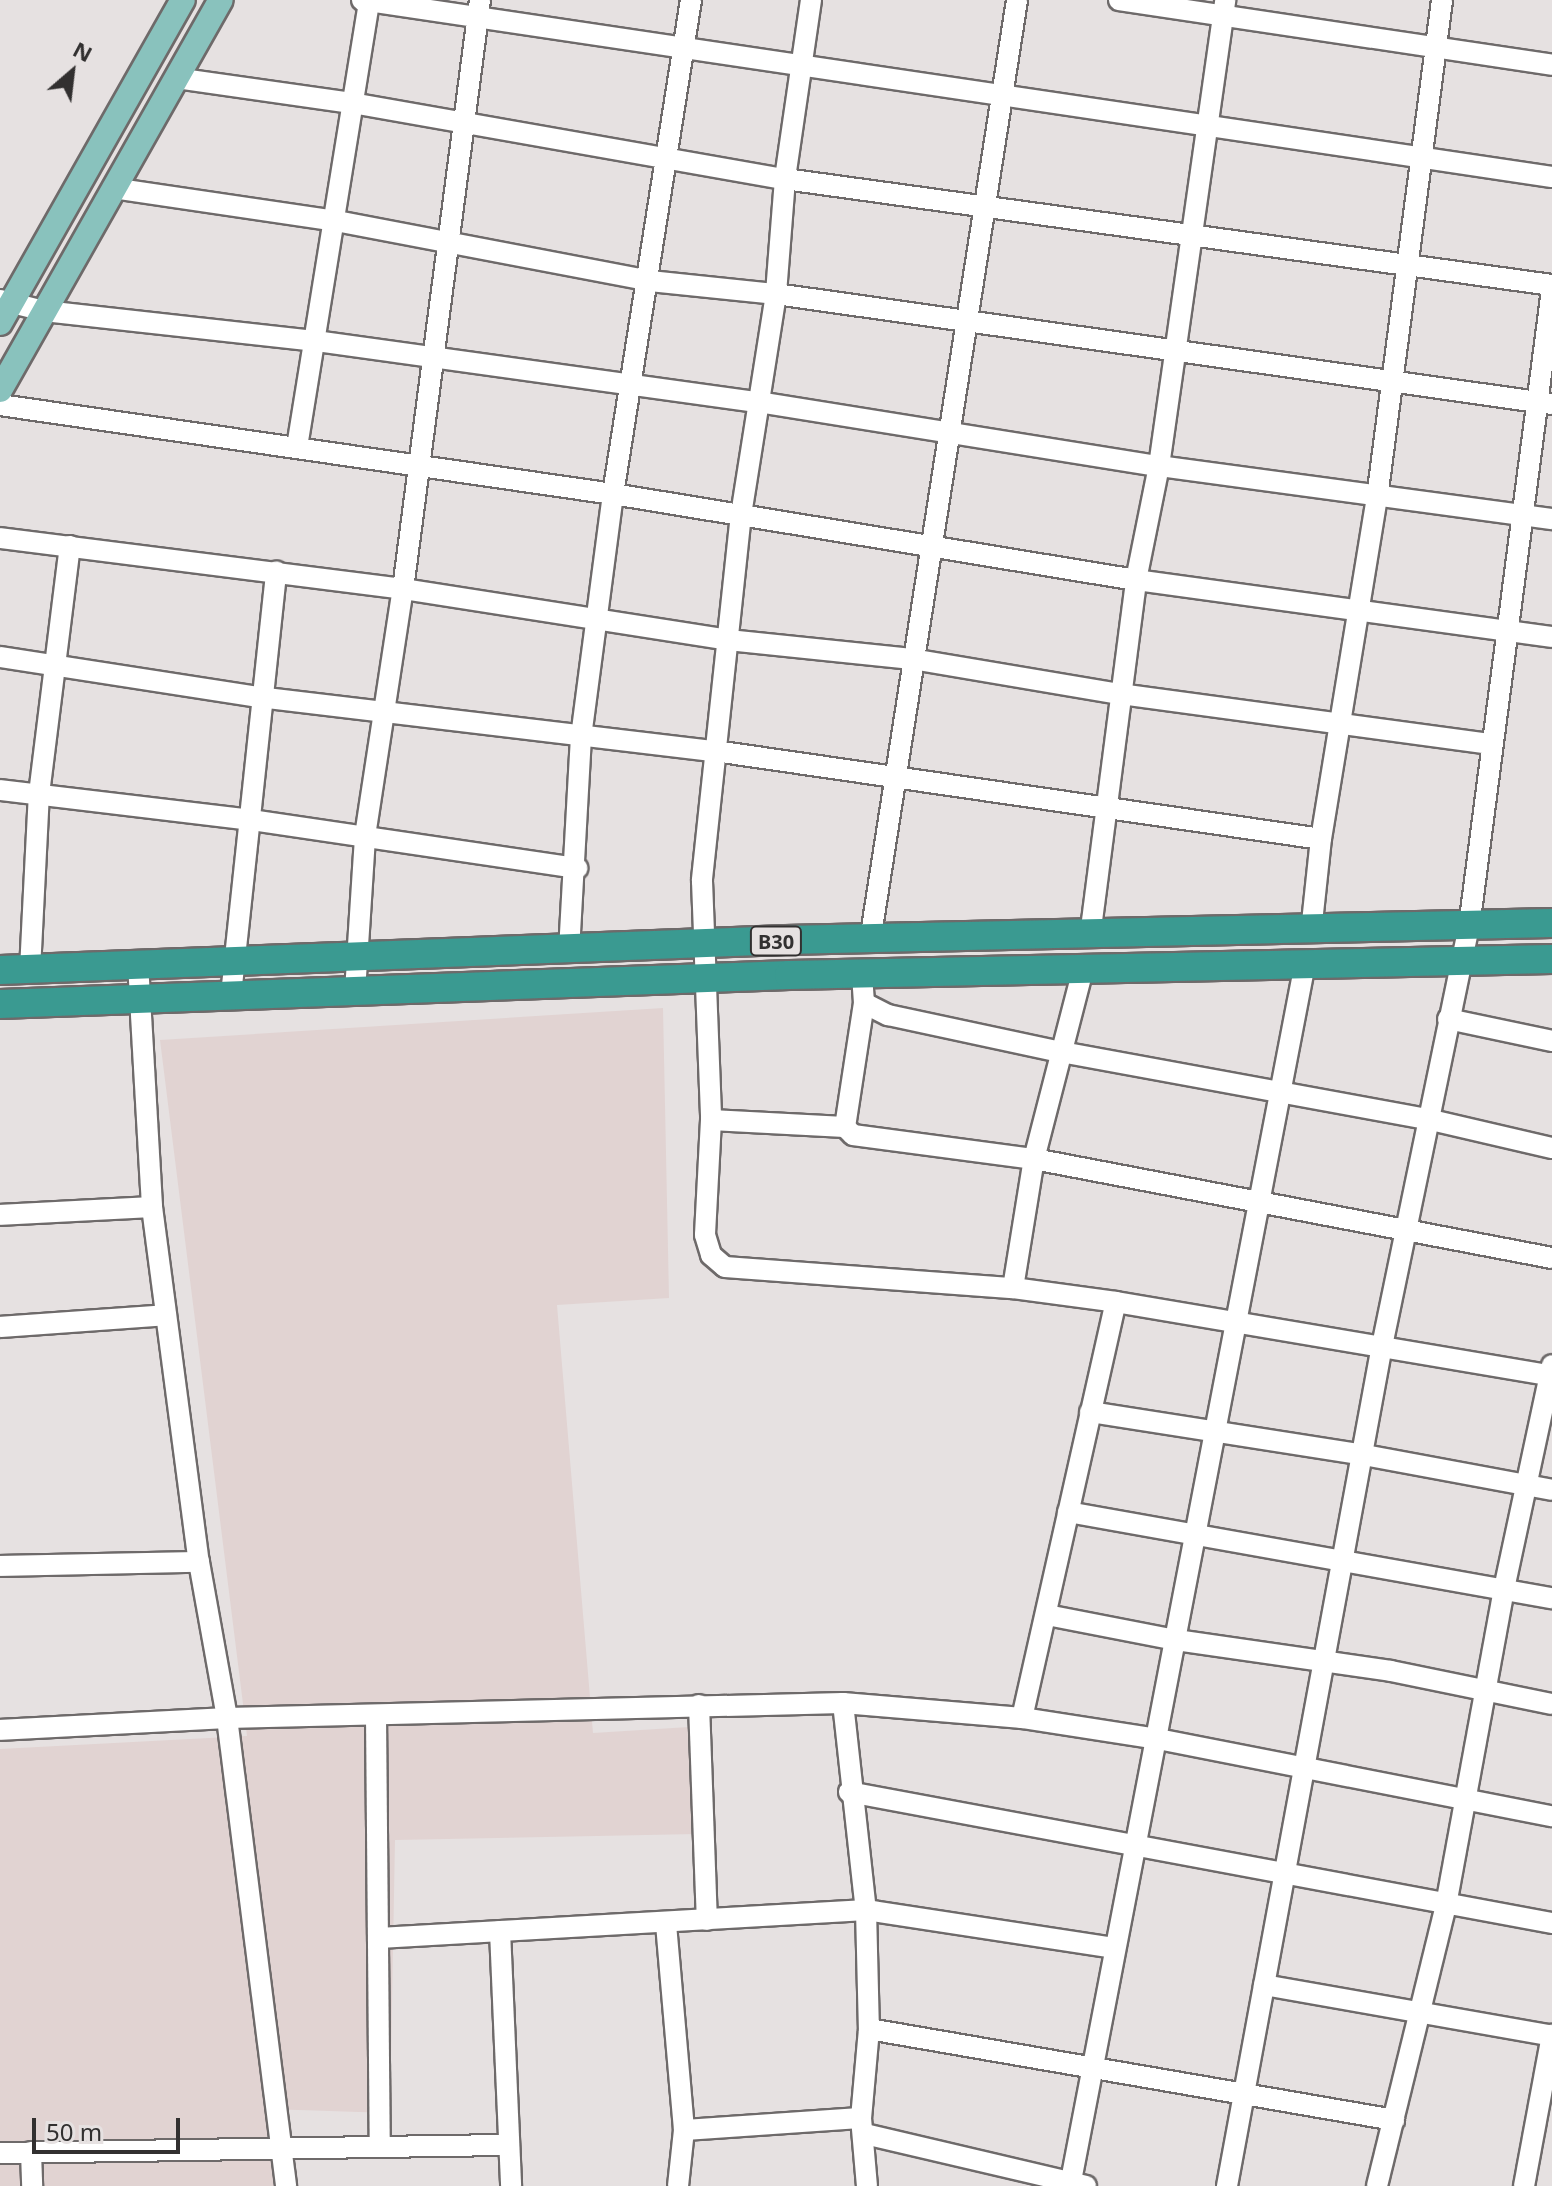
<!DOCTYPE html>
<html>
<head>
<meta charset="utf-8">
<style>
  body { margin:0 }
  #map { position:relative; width:1552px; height:2186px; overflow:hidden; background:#e6e1e1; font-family:"Noto Sans",sans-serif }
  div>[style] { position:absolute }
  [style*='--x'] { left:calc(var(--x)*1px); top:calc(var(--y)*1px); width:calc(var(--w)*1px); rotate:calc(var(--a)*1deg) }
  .built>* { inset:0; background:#e1d3d2 }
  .roads { filter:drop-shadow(2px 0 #6e6a6a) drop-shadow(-2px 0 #6e6a6a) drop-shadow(0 2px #6e6a6a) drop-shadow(0 -2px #6e6a6a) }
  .minor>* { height:20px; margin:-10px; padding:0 10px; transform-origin:10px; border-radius:10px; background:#fff }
  .major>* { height:24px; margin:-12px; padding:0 12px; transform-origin:12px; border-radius:12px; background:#89c2bd }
  .highway>* { height:28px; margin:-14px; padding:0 14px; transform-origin:14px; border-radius:14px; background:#3a9a91 }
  span { translate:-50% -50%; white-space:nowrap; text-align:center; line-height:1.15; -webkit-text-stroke:8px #e6e1e1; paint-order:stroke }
  .shield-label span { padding:2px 6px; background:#e6e1e1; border:2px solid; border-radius:6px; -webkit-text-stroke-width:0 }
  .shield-label { font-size:20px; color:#323030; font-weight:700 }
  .north { position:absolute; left:32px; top:32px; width:80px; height:80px; -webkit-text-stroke:6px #e6e1e1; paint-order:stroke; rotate:28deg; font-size:22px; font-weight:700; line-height:32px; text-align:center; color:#323030 }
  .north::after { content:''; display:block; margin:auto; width:28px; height:36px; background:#323030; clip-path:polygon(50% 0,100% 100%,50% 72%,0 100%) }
  .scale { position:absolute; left:32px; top:2118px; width:148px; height:36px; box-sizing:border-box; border:4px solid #323030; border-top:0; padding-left:10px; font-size:24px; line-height:28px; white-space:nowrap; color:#323030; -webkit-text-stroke:6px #e6e1e1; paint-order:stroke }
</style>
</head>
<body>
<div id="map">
  <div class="built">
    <div style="clip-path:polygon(663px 1008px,669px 1298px,557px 1305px,593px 1733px,689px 1727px,697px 1834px,395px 1840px,390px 2113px,268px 2109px,275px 2186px,0 2186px,0 1749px,247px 1736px,160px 1040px)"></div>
  </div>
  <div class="roads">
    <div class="minor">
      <div style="--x:362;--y:0;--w:1203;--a:8.46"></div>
      <div style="--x:811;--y:0;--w:181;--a:98.3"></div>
      <div style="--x:785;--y:179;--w:115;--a:94.5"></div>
      <div style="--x:776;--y:294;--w:223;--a:99"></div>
      <div style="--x:741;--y:514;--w:369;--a:96.1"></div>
      <div style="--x:702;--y:881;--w:239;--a:87.8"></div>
      <div style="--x:711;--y:1120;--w:115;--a:93"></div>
      <div style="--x:705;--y:1235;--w:21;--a:73"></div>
      <div style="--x:711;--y:1255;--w:18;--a:41"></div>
      <div style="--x:725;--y:1267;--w:289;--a:4.2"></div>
      <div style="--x:1013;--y:1288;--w:104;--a:7.7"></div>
      <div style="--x:1116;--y:1302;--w:442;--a:9.6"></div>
      <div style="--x:1119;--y:0;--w:438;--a:8.5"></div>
      <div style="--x:176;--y:78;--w:178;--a:8.1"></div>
      <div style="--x:352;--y:103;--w:440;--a:10"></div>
      <div style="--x:785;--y:179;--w:774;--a:7.87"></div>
      <div style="--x:113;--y:188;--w:220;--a:8.4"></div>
      <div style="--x:331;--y:220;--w:325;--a:10.8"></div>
      <div style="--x:650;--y:281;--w:127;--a:5.9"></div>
      <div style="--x:776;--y:294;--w:784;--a:8.07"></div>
      <div style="--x:0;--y:300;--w:45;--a:14"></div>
      <div style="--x:44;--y:311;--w:274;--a:6.3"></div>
      <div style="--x:316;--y:341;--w:446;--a:7.9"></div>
      <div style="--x:758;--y:402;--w:406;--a:9.1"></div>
      <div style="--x:1159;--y:466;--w:397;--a:7.7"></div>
      <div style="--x:0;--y:405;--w:619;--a:8.26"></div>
      <div style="--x:613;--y:494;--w:530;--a:9.34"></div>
      <div style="--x:1136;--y:580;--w:420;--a:7.8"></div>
      <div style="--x:297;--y:447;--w:453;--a:-80.8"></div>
      <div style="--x:0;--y:538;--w:406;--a:7.2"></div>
      <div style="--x:403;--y:589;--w:329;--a:8.9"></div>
      <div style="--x:728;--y:640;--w:185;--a:5.9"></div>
      <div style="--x:912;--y:659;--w:211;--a:9.6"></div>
      <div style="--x:1120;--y:694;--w:372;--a:7.7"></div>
      <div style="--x:0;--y:657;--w:262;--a:8.8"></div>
      <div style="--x:259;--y:697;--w:459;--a:6.8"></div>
      <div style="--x:715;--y:751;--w:612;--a:8.26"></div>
      <div style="--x:0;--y:790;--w:254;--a:6.8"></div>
      <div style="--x:252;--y:820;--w:329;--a:8.4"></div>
      <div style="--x:1311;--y:932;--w:94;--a:-83.9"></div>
      <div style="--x:1321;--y:839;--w:346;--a:-80.7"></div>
      <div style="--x:1377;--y:498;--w:502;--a:-82.56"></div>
      <div style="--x:1090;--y:936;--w:359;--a:-82.6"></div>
      <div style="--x:1136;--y:580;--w:116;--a:-78.6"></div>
      <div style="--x:1159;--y:466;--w:471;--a:-81.9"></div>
      <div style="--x:870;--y:941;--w:952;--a:-81.12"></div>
      <div style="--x:569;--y:951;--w:214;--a:-86.8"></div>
      <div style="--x:581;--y:737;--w:245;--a:-82.5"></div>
      <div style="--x:613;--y:494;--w:500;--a:-81.03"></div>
      <div style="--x:138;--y:963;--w:244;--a:86.7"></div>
      <div style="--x:152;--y:1207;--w:358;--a:82.5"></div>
      <div style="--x:199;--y:1562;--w:158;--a:79.8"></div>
      <div style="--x:227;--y:1718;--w:472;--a:82.8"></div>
      <div style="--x:30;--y:970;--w:176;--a:-87.1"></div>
      <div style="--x:39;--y:794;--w:250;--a:-82.9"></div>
      <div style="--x:355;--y:992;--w:156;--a:-86.3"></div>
      <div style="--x:365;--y:836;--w:250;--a:-81.3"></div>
      <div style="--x:403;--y:589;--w:594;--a:-82.55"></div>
      <div style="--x:231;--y:995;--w:426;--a:-83.9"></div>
      <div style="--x:864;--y:1003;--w:27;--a:27"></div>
      <div style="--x:888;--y:1015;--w:177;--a:12.1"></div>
      <div style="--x:1061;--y:1052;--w:372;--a:10.4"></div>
      <div style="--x:1427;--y:1119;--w:128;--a:13.1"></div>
      <div style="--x:1448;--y:1019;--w:106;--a:11.9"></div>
      <div style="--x:711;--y:1120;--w:134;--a:3"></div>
      <div style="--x:845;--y:1127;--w:11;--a:45"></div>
      <div style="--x:853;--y:1135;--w:183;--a:7.6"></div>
      <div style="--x:1034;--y:1159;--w:527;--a:10.82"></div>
      <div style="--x:845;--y:1127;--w:125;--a:-81.3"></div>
      <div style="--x:864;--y:1003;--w:27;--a:-94"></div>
      <div style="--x:0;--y:1215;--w:152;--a:-3"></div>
      <div style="--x:1013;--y:1288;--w:131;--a:-80.8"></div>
      <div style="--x:1034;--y:1159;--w:192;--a:-75.5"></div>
      <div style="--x:0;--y:1327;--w:166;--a:-4.1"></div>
      <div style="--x:1090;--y:1412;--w:277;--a:8.9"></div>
      <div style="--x:1364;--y:1455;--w:191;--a:10.5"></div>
      <div style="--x:1068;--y:1512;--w:492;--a:10.1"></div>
      <div style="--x:0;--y:1566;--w:199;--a:-1.2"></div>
      <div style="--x:1047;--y:1615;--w:131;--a:11"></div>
      <div style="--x:1176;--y:1640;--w:217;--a:8.2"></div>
      <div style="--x:1391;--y:1671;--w:164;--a:11.6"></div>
      <div style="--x:843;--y:1703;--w:208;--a:83.7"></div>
      <div style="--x:866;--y:1910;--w:119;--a:88.6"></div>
      <div style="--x:869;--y:2029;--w:89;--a:95.1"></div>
      <div style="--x:861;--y:2118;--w:68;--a:85"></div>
      <div style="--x:699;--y:1705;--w:215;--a:87.9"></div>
      <div style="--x:376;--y:1715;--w:429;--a:89.5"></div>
      <div style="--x:1022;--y:1718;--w:426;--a:-77.3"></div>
      <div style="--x:0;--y:1730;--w:227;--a:-3"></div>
      <div style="--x:227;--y:1718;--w:616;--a:-1.39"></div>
      <div style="--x:843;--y:1703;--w:180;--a:4.8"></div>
      <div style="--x:1022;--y:1718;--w:138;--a:8.8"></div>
      <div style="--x:1158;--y:1739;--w:401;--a:11.1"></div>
      <div style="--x:849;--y:1792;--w:715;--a:10.56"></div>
      <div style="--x:666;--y:1924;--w:207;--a:85"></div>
      <div style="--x:684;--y:2130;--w:56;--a:96.1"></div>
      <div style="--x:500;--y:1931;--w:255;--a:87.5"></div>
      <div style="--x:379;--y:1938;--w:488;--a:-3.3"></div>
      <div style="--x:866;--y:1910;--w:252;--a:8.7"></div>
      <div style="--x:1264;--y:1985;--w:292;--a:10"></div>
      <div style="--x:869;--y:2029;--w:533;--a:9.83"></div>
      <div style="--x:684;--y:2130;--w:177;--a:-3.9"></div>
      <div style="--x:865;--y:2134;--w:227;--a:13.2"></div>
      <div style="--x:31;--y:2152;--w:34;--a:88"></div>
      <div style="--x:0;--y:2153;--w:505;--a:-0.91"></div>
      <div style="--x:1070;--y:2186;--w:1240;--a:-79.12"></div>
      <div style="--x:1227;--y:2186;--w:854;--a:-79.55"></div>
      <div style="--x:1382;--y:1346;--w:428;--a:-78.3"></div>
      <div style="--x:1469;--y:927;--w:642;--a:-82.58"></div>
      <div style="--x:1377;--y:2186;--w:289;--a:-76.2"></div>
      <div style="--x:1446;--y:1905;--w:321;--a:-79.6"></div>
      <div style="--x:1504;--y:1589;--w:229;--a:-77.9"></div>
      <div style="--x:1524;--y:2186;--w:154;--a:-79.5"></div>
    </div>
    <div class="major">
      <div style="--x:0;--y:323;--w:371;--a:-60.5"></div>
      <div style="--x:0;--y:390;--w:448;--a:-60.5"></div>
    </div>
    <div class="highway">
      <div style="--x:0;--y:970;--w:786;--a:-2.19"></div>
      <div style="--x:785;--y:940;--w:767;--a:-1.27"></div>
      <div style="--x:0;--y:1004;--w:790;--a:-2.1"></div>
      <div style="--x:789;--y:975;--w:763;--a:-1.2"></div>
    </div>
  </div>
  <div class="shield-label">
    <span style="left:776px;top:941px">B30</span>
  </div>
  <div class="north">N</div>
  <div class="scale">50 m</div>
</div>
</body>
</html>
